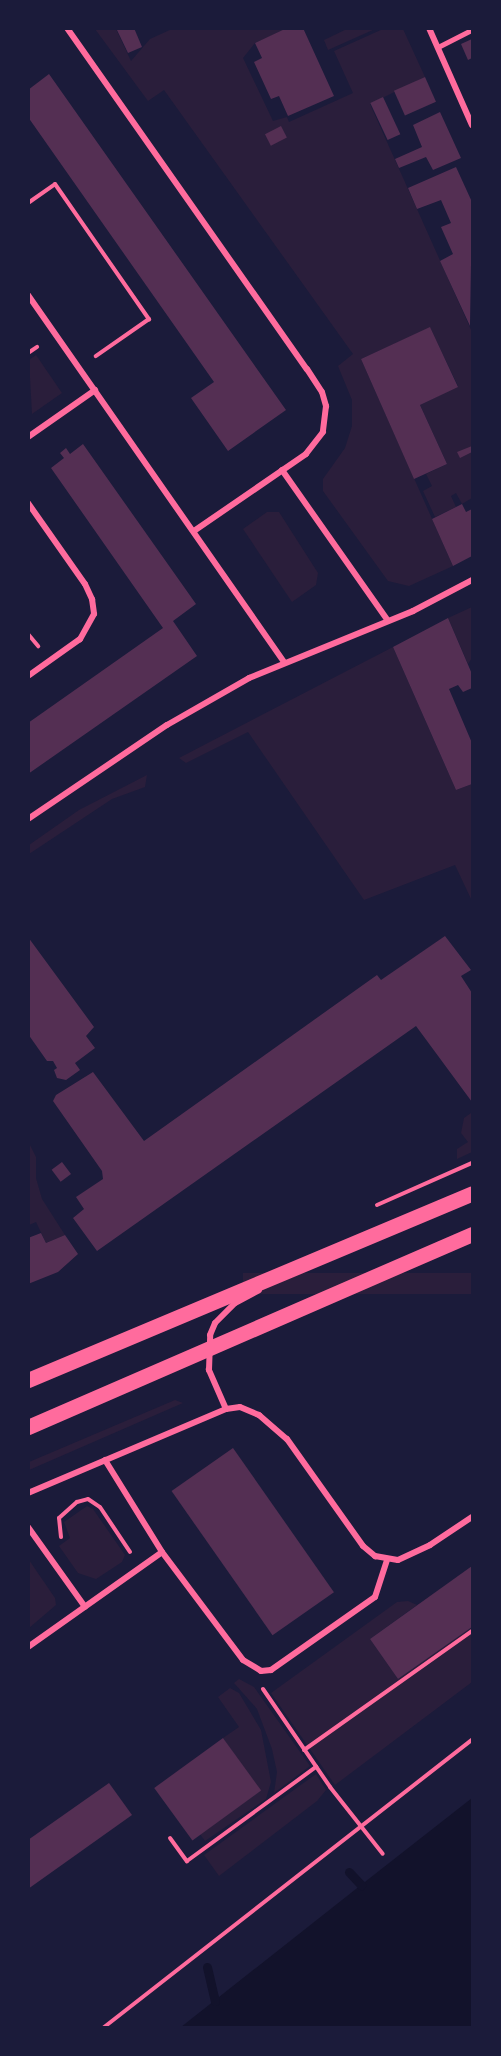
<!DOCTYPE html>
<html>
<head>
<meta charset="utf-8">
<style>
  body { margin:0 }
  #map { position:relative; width:501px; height:2056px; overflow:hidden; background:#1b1b3a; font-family:"Fira Sans",sans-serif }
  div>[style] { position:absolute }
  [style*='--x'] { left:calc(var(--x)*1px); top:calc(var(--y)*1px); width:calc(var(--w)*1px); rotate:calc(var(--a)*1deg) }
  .green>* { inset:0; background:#2a1e3b; transform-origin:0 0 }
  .water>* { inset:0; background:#12122b }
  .stream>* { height:9px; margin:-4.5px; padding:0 4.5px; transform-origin:4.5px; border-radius:4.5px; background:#12122b }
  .building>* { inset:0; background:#542f53; transform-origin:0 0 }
  .path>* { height:4px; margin:-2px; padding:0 2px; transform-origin:2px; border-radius:2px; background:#ff6b9d }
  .service>* { height:4.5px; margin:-2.25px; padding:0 2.25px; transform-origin:2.25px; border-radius:2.25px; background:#ff6b9d }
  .minor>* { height:6px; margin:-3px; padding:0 3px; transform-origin:3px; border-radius:3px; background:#ff6b9d }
  .primary>* { height:15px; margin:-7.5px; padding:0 7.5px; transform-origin:7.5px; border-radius:7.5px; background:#ff6b9d }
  span { translate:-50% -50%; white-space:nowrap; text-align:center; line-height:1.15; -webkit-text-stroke:4.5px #1b1b3a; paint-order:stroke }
  .frame { position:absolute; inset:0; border:30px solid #1b1b3a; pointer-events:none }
</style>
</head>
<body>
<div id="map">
  <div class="green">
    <div style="clip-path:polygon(349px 28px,375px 29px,328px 50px,324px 40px)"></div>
    <div style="clip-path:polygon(95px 29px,116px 29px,131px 61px,150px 39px,172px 29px,287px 29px,255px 43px,243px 58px,273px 121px,287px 117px,289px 122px,353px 93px,334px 51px,383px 29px,403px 29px,425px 77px,370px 104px,472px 332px,472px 498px,462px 504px,456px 493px,451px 496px,456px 507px,435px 517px,423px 491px,432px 486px,426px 474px,447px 464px,420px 405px,458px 386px,430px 328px,361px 359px,453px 566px,409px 586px,388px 581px,323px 491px,323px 479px,345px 448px,352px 426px,352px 400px,338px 366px,353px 354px,164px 90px,148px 101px)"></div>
    <div style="clip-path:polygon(36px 355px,62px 393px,32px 414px,29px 360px)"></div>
    <div style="clip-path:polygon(267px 512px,279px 512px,318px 573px,316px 585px,292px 602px,243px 529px)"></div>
    <div style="clip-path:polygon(472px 607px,472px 658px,468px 664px,448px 618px)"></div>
    <div style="clip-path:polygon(393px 647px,456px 790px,472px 784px,472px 901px,455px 865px,364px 900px,248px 732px,186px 763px,179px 758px)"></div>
    <div style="clip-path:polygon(147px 775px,145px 787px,112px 799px,29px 854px,29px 845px,79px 810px)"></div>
    <div style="clip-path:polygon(471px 1113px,472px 1152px,457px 1159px,457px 1149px,468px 1142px,461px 1133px,464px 1118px)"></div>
    <div style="clip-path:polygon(28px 1141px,36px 1157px,36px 1178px,42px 1199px,65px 1235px,46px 1243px,36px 1222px,29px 1225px)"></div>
    <div style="left:472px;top:1273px;width:21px;height:229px;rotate:90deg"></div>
    <div style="clip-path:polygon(175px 1400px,183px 1403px,29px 1470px,29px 1462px)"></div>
    <div style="clip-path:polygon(87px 1506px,93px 1509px,125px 1555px,122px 1562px,96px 1579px,78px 1573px,59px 1546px,70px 1538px,64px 1522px)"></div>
    <div style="clip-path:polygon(29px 1560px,55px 1598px,56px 1605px,29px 1628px)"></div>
    <div style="clip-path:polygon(408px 1601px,417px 1605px,370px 1639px,398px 1679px,472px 1627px,472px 1682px,335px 1785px,271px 1693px,397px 1602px)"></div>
    <div style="clip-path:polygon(239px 1679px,254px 1687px,310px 1766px,274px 1793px,277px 1772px,272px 1749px,257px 1709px,234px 1683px)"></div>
    <div style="clip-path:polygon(230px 1688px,239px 1693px,261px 1730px,271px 1782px,266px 1799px,205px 1841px,200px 1834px,260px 1791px,223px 1738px,239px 1727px,218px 1697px)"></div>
    <div style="clip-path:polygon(316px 1774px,326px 1790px,317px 1801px,219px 1876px,204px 1855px)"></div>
  </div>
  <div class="water">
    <div style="clip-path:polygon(472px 1798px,472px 2027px,181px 2027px,361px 1885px)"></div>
  </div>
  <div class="stream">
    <div style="--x:349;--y:1872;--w:18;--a:47"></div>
    <div style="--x:207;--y:1967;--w:35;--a:77"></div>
  </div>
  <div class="building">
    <div style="clip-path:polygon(116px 28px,134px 28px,142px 47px,128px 53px)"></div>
    <div style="clip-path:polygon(287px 28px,303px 28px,334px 96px,288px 116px,279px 96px,271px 99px,254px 62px,262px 58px,255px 43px)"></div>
    <div style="clip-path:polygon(472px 39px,472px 58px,468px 60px,461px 44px)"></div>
    <div style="clip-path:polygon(49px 74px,286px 410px,228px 451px,191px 398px,214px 382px,28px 117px,28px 90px)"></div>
    <div style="left:425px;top:77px;width:27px;height:34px;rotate:66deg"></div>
    <div style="left:383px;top:97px;width:41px;height:14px;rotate:65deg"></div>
    <div style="clip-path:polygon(440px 112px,461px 158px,433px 170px,426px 157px,399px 168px,395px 159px,422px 147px,413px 125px)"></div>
    <div style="left:281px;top:126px;width:13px;height:18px;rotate:63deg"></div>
    <div style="clip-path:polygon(456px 167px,472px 202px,470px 326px,440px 261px,453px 254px,441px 227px,451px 223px,441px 200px,417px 209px,408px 188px)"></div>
    <div style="clip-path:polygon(430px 327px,458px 387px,420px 405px,447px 464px,414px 479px,361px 359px)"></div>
    <div style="clip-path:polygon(83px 444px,196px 604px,173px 621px,197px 656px,28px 774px,28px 723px,163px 628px,51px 468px,64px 458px,60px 453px,66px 448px,70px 454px)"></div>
    <div style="clip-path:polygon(472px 446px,472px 452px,460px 458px,457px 452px)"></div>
    <div style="clip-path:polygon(462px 504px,466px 512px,472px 509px,472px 556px,453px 566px,432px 519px)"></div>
    <div style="clip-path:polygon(448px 618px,472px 674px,472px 688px,463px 692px,458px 685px,449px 689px,472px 743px,472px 784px,456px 790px,393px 647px)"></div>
    <div style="clip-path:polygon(445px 936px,471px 970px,461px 976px,472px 993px,472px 1102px,416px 1026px,97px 1251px,73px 1218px,84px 1209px,76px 1197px,103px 1179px,102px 1171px,53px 1101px,56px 1095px,93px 1072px,144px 1141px,377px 975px,381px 980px)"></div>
    <div style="clip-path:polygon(28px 937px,94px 1027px,86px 1036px,95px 1048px,75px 1063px,80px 1070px,66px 1080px,57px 1078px,54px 1070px,57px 1068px,53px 1061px,47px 1061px,28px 1034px)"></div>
    <div style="left:62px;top:1162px;width:15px;height:13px;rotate:53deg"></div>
    <div style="clip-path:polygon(41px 1233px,46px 1243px,65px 1235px,78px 1254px,58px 1272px,28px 1284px,28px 1238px)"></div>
    <div style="left:233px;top:1448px;width:176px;height:75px;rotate:55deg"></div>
    <div style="clip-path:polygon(472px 1566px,472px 1627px,398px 1679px,370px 1639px)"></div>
    <div style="left:223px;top:1738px;width:65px;height:85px;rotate:54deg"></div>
    <div style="clip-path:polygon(109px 1783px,132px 1815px,28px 1889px,28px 1840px)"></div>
  </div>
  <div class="path">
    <div style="--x:28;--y:203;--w:33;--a:-35"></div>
    <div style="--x:55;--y:184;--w:165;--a:55.2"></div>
    <div style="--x:149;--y:319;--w:65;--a:145.1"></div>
    <div style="--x:28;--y:353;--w:11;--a:-34"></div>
    <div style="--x:28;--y:634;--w:16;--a:50"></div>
    <div style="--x:377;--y:1205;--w:104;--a:-23.9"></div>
    <div style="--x:61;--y:1537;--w:19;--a:-96"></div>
    <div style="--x:59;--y:1518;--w:24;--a:-42"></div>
    <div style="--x:77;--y:1502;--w:11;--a:-15"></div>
    <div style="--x:88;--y:1499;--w:14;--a:34"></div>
    <div style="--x:100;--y:1507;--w:54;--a:56.3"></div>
    <div style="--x:263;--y:1689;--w:119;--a:55.6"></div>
    <div style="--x:330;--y:1787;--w:85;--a:51.7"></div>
    <div style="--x:304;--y:1750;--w:206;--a:-35.3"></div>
    <div style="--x:170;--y:1838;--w:29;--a:54"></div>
    <div style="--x:187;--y:1861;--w:160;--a:-36.1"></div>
    <div style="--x:103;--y:2028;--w:468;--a:-38"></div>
  </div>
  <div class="service">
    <div style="--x:438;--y:47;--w:38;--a:-27"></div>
  </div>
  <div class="minor">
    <div style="--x:67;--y:28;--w:417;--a:54.9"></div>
    <div style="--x:307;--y:369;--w:27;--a:57"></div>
    <div style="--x:322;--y:392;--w:15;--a:74"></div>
    <div style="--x:326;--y:406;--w:26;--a:97"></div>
    <div style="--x:323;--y:432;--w:28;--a:128"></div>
    <div style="--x:306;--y:454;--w:136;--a:145.5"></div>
    <div style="--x:429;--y:28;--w:106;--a:66.1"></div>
    <div style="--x:28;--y:295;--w:447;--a:55.1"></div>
    <div style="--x:28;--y:437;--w:82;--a:-35"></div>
    <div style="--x:282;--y:470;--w:184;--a:54.9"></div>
    <div style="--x:28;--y:503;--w:99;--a:54.9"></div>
    <div style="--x:85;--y:584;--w:17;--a:65"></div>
    <div style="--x:92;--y:599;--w:15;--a:82"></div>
    <div style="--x:94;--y:614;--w:29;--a:119"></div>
    <div style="--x:80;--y:639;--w:64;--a:144.6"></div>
    <div style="--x:28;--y:819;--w:168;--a:-34.1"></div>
    <div style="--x:167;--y:725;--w:95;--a:-29.8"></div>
    <div style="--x:249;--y:678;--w:177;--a:-22.2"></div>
    <div style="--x:413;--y:611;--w:67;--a:-27.7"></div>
    <div style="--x:226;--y:1409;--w:43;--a:-113.6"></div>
    <div style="--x:209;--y:1370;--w:35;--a:-88"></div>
    <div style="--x:210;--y:1335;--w:13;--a:-67"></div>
    <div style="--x:215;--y:1323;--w:28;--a:-45"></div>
    <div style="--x:235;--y:1303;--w:27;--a:-28"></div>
    <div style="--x:105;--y:1460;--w:108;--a:58.2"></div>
    <div style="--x:28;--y:1493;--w:215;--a:-23"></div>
    <div style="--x:226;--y:1409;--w:14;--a:-8"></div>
    <div style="--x:240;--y:1407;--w:21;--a:23"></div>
    <div style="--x:259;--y:1415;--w:37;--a:41"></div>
    <div style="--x:287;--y:1439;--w:131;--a:54.6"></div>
    <div style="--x:363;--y:1546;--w:16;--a:40"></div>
    <div style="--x:375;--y:1556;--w:23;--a:10"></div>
    <div style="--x:398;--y:1560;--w:35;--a:-25"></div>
    <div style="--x:430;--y:1545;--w:50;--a:-33.7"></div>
    <div style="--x:28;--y:1527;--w:98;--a:54.5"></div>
    <div style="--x:28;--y:1647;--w:164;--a:-35.3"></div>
    <div style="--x:162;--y:1552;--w:135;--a:53.1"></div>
    <div style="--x:243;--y:1660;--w:21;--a:31"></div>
    <div style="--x:261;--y:1671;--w:10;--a:-6"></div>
    <div style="--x:271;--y:1670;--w:127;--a:-35.1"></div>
    <div style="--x:375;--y:1597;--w:38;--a:-72"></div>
  </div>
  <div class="primary">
    <div style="--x:28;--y:1380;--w:482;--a:-22.8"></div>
    <div style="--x:28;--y:1427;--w:484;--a:-23.5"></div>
  </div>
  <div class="frame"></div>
</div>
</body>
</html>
